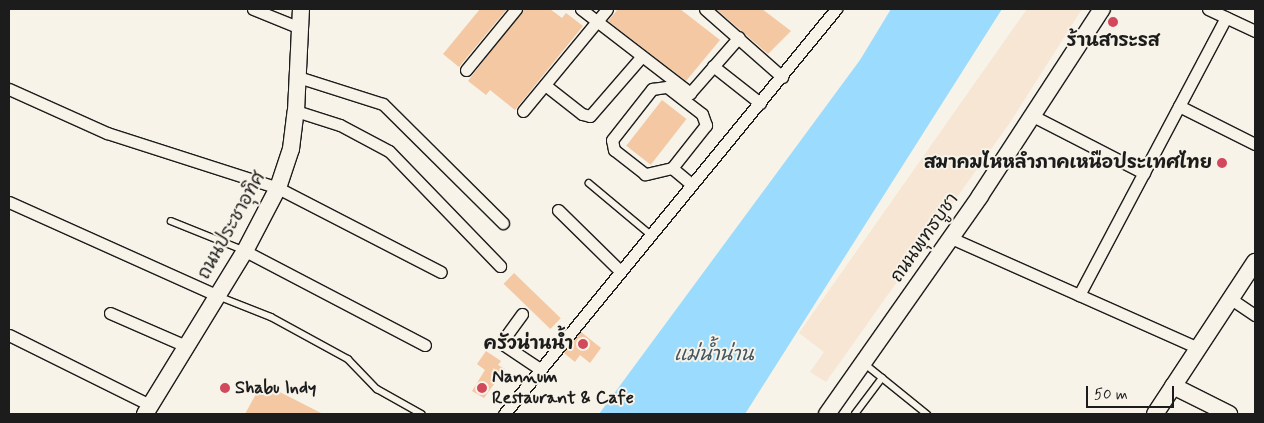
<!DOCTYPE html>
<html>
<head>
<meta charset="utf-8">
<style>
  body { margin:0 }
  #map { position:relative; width:1264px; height:423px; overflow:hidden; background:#f7f3e8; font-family:Mynerve,"Playpen Sans Thai",sans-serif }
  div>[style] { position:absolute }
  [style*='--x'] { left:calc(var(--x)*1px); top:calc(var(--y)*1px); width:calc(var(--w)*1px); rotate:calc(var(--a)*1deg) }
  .built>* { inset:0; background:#f6e6d3 }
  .water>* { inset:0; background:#9bdbfd }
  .building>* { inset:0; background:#f3c8a2; transform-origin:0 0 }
  .roads { filter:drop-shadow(1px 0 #1c1c1c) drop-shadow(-1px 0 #1c1c1c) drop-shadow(0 1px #1c1c1c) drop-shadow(0 -1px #1c1c1c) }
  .lane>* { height:5.5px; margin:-2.75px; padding:0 2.75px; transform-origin:2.75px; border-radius:2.75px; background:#f7f3e8 }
  .street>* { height:11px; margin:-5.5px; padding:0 5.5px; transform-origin:5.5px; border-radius:5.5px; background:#f7f3e8 }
  .secondary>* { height:16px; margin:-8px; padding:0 8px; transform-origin:8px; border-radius:8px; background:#f7f3e8 }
  .dots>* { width:14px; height:14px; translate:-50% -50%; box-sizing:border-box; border:2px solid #f7f3e8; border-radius:50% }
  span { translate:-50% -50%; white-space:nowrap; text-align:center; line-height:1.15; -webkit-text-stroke:4px #f7f3e8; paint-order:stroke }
  .poi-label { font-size:18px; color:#1c1c1c; font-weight:700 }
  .right { translate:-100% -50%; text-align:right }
  .left { translate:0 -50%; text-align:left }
  .street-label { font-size:18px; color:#1c1c1c }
  .water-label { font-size:19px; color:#425560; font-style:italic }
  .frame { position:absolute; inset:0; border:10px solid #1c1c1c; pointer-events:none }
  .scale { position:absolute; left:1086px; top:386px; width:88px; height:22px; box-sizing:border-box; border:2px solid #1c1c1c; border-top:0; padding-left:6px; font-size:15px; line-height:18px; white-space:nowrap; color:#1c1c1c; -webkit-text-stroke:4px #f7f3e8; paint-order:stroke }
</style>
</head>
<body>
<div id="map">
  <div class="built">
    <div style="clip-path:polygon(1027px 9px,1082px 9px,1011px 121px,826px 382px,810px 372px,824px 352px,799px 333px)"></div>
  </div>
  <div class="water">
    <div style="clip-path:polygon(891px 9px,1002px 9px,745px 414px,599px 414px,860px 60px)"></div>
  </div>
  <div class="building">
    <div style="clip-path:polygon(480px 9px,507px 9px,459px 67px,443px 54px)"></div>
    <div style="clip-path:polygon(523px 9px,550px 9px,562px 18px,566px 13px,583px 26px,515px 110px,490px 90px,486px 95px,468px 81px)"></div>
    <div style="clip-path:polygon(618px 9px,680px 9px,720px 40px,686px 81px,608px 21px)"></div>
    <div style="clip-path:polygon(716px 9px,762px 9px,791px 31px,768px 54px)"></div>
    <div style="left:662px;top:100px;width:31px;height:58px;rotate:38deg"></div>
    <div style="left:514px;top:273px;width:65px;height:15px;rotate:44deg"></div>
    <div style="clip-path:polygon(581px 332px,601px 348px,590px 363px,580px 355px,575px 362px,564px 353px)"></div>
    <div style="clip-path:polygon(486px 351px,501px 361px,498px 365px,505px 369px,484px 398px,472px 391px,485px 370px,477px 364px)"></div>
    <div style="clip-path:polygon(262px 383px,323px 414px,245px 414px)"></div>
  </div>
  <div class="roads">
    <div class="lane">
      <div style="--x:589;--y:183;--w:80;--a:39.9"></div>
      <div style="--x:171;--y:221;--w:78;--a:21.9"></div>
      <div style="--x:218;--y:296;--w:57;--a:21.6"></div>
      <div style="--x:271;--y:317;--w:88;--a:28.6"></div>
      <div style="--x:348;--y:359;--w:42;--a:46"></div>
      <div style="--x:377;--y:389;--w:51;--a:29.1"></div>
      <div style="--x:865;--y:364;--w:80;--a:38.9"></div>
      <div style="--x:855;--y:414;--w:45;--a:-53.1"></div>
    </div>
    <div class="street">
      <div style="--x:253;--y:9;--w:51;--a:22"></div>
      <div style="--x:581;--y:9;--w:138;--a:37.6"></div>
      <div style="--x:690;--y:93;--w:74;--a:-48.8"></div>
      <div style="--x:705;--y:9;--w:103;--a:41.4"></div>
      <div style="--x:1208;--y:9;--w:52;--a:25.1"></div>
      <div style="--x:713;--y:66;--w:60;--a:38.2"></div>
      <div style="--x:466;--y:70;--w:79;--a:-50.7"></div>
      <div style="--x:298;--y:77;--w:89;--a:17.6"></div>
      <div style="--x:383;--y:104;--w:169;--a:44.8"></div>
      <div style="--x:545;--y:85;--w:47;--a:38.1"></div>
      <div style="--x:582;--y:114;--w:8;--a:14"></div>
      <div style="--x:590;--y:116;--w:79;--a:-49.1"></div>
      <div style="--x:9;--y:89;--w:107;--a:24.2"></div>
      <div style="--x:107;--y:133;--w:180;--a:17.8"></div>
      <div style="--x:278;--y:188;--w:183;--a:27.3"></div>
      <div style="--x:1179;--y:106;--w:85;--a:26.6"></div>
      <div style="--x:296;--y:111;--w:46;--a:17.7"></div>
      <div style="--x:340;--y:125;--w:55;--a:28"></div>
      <div style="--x:389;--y:151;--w:160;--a:46"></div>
      <div style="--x:523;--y:111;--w:132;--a:-50.5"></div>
      <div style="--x:1031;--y:115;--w:127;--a:27.2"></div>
      <div style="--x:672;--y:168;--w:28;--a:167"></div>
      <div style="--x:645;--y:174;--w:39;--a:-142"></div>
      <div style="--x:614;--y:150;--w:10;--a:-101"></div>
      <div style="--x:612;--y:140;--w:65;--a:-51.9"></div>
      <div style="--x:652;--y:89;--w:15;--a:-8"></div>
      <div style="--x:667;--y:87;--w:44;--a:37.6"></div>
      <div style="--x:702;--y:114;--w:12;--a:70"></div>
      <div style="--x:706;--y:125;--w:55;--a:128.3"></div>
      <div style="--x:672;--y:168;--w:25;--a:40"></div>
      <div style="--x:9;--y:202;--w:227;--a:24.2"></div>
      <div style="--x:558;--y:210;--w:86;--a:44.5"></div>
      <div style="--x:951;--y:238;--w:270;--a:24"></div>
      <div style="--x:245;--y:251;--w:203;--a:27.6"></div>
      <div style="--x:1079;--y:295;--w:314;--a:-62.1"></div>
      <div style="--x:1231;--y:299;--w:29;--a:34"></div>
      <div style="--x:110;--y:313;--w:83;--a:23.5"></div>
      <div style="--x:522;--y:314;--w:36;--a:126"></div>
      <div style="--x:501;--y:343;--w:47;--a:33.7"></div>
      <div style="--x:9;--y:335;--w:157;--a:26.4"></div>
      <div style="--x:504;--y:414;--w:524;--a:-50.66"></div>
    </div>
    <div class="secondary">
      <div style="--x:1173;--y:386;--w:63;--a:26.6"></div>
      <div style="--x:145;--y:414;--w:191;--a:-58.5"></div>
      <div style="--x:245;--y:251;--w:71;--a:-62.4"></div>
      <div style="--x:278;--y:188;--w:41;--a:-71.6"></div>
      <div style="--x:291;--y:149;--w:38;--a:-83"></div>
      <div style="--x:296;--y:111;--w:102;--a:-87.2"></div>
      <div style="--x:827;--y:414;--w:266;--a:-54.9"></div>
      <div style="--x:980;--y:196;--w:223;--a:-56.9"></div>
      <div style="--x:1155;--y:414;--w:182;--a:-56.7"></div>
    </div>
  </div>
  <div class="dots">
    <div style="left:1113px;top:22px;background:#d1495b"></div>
    <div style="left:1222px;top:163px;background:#d1495b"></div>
    <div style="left:583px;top:344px;background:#d1495b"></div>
    <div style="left:225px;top:388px;background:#d1495b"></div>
    <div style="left:482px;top:388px;background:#d1495b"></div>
  </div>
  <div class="poi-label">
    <span style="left:1113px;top:41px">ร้านสาระรส</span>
    <span class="right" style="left:1212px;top:163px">สมาคมไหหลำภาคเหนือประเทศไทย</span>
    <span class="right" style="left:573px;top:344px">ครัวน่านน้ำ</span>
    <span class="left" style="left:492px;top:388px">Nannum<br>Restaurant &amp; Cafe</span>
    <span class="left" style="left:235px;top:388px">Shabu Indy</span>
  </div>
  <div class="street-label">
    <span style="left:232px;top:226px;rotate:-61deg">ถนนประชาอุทิศ</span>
    <span style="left:925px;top:238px;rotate:-55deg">ถนนพุทธบูชา</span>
  </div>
  <div class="water-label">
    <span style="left:714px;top:355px">แม่น้ำน่าน</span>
  </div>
  <div class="frame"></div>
  <div class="scale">50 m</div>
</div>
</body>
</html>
